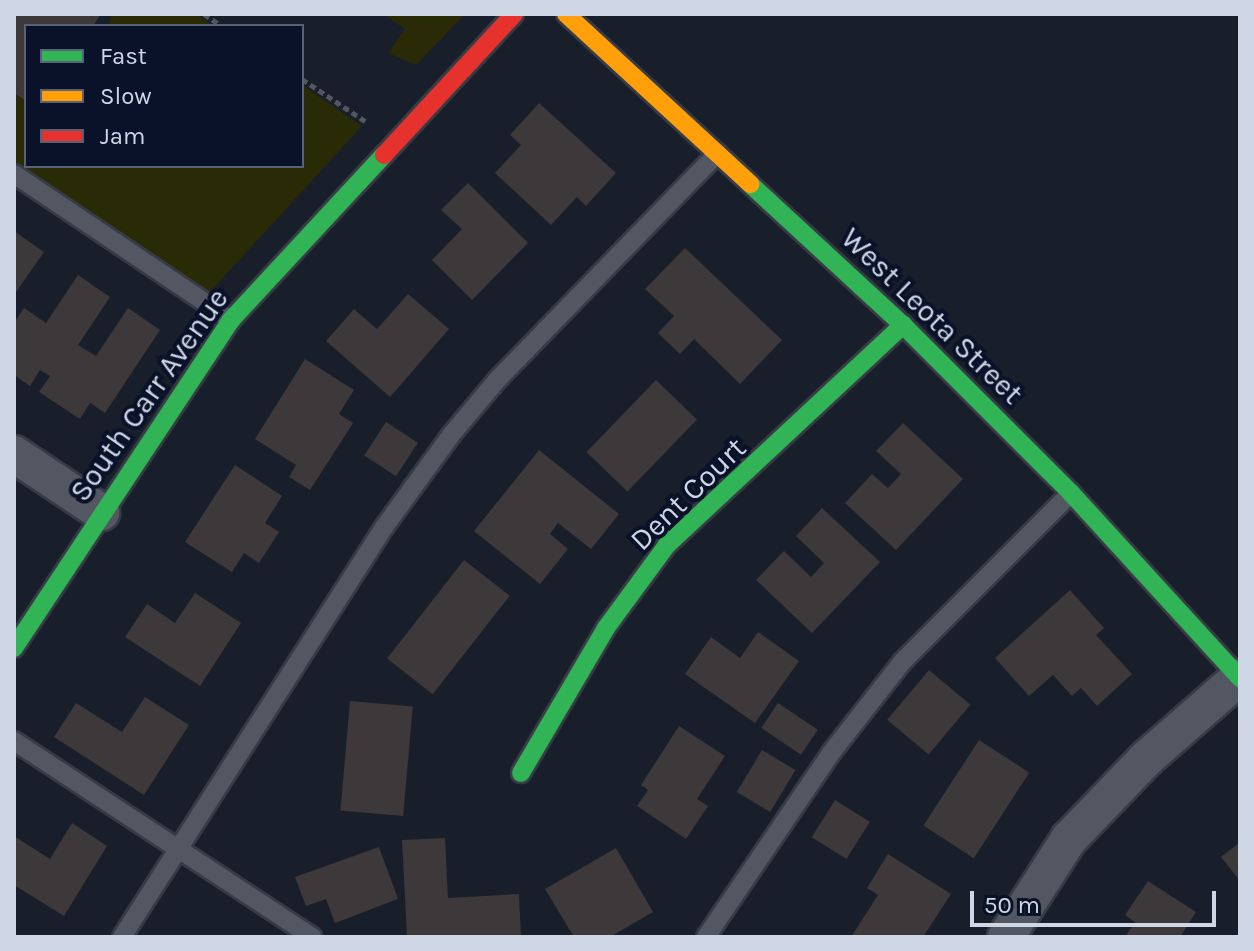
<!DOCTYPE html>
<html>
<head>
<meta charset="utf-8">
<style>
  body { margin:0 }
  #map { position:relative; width:1254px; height:951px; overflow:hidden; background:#191e2b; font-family:Karla,sans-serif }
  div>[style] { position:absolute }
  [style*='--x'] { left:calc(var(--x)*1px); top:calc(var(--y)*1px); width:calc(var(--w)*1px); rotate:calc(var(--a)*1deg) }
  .green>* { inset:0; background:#292a06 }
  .building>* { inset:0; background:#3d3839; transform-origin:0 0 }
  .path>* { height:5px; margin-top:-2.5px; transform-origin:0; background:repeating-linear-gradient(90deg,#525661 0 6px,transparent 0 10px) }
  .roads { filter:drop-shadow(2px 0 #363b45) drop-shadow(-2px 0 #363b45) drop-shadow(0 2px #363b45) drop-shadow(0 -2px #363b45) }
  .lane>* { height:18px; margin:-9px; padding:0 9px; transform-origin:9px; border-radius:9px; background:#525761 }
  .street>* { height:36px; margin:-18px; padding:0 18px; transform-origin:18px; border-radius:18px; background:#525761 }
  .fast>* { height:18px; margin:-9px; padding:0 9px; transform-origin:9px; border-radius:9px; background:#30b455 }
  .slow>* { height:18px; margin:-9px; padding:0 9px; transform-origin:9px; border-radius:9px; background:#ff9f0a }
  .jam>* { height:18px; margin:-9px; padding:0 9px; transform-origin:9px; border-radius:9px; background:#e5322d }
  span { translate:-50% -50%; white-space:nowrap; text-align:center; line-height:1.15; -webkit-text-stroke:8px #091229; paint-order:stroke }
  .street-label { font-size:30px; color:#cfd7e7 }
  .frame { position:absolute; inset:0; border:16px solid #cfd7e7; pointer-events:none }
  .legend { position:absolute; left:24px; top:24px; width:280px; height:144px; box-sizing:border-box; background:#091229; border:2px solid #586175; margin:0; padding:10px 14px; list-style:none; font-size:24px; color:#cfd7e7 }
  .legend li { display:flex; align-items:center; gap:16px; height:40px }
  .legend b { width:40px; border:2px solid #586175 }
  .scale { position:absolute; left:970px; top:891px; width:246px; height:36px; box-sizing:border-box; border:4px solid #cfd7e7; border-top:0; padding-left:10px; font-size:24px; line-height:28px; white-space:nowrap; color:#cfd7e7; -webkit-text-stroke:6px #091229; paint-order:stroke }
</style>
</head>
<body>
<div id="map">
  <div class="green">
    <div style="clip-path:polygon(112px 14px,196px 14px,214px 26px,108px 26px)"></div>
    <div style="clip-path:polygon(383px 14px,465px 14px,416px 65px,388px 53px,405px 29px)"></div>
    <div style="clip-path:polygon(302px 85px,362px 126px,209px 293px,14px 161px,14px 93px,26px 101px,26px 166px,302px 166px)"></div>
  </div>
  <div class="building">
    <div style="clip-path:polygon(14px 14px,101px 14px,93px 26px,26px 26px,26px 101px,14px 93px)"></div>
    <div style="clip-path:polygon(539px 103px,616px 173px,586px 206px,577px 197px,551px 225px,495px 173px,521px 145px,510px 135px)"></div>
    <div style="clip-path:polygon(468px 183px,528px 243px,472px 300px,432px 260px,462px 229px,441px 210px)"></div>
    <div style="clip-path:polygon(14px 231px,44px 252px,14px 295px)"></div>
    <div style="clip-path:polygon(685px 248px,782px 340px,740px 384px,694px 339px,680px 354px,658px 333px,674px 316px,645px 289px)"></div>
    <div style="clip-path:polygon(78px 275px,110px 297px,78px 345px,96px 356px,128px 308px,160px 330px,105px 413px,90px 403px,80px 419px,39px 392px,50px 376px,40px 370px,30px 386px,14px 375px,14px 323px,24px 308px,46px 323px)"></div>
    <div style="clip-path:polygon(408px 294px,449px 329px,390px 397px,326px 341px,354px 309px,377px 329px)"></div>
    <div style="clip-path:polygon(305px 359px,354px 390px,339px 414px,353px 423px,310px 490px,289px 477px,296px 465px,255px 439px)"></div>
    <div style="left:656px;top:380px;width:57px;height:100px;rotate:44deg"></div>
    <div style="left:386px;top:422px;width:38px;height:40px;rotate:33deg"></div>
    <div style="clip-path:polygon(903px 423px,963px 479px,896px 550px,845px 503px,872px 474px,888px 488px,901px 474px,876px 451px)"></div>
    <div style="clip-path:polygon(539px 450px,619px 514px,591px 549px,558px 523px,550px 534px,568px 549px,540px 584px,474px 531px)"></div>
    <div style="clip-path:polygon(235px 465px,282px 496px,265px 523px,279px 532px,259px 563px,244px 553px,232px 572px,185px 542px)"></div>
    <div style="clip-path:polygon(822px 508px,880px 562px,812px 633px,756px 580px,784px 551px,811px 577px,824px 563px,796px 536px)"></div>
    <div style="left:464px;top:560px;width:58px;height:125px;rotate:38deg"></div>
    <div style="clip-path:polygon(1070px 590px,1104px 628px,1096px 635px,1132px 674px,1097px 706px,1081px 688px,1072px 696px,1053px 675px,1029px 696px,995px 658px)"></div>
    <div style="clip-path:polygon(195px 593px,241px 623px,200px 686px,125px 637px,147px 604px,175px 623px)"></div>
    <div style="clip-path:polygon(758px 632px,799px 661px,755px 723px,685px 674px,711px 637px,740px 658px)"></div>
    <div style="left:929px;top:670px;width:54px;height:65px;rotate:40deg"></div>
    <div style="clip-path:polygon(145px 697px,189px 725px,144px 795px,54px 737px,76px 703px,122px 732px)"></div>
    <div style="left:350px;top:701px;width:63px;height:110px;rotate:5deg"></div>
    <div style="left:778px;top:703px;width:48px;height:30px;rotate:34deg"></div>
    <div style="clip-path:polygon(679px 726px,725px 756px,697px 799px,708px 806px,686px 839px,637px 806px,648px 790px,641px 785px)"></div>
    <div style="left:979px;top:740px;width:60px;height:102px;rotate:33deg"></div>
    <div style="left:762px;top:750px;width:39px;height:49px;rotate:31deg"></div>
    <div style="left:835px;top:800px;width:41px;height:44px;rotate:32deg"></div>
    <div style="clip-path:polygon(72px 823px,107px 846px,64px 916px,14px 885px,14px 836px,50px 859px)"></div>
    <div style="clip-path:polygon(445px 838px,448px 898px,519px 894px,521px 937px,407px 937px,402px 840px)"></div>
    <div style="clip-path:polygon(1240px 842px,1240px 881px,1221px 857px)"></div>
    <div style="clip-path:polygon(379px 847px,398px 899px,335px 923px,326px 899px,306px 906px,295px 877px)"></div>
    <div style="clip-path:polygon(616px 848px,653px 912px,610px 937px,574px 937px,545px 889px)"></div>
    <div style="clip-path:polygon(888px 854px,951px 894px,923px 937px,851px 937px,878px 895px,867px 888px)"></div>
    <div style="clip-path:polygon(1148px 881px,1196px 912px,1180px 937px,1125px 937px,1135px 922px,1125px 915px)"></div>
  </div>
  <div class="path">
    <div style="--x:204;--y:14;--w:22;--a:34"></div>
    <div style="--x:302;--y:79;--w:76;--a:33.7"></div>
  </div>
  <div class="roads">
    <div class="lane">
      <div style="--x:14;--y:174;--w:262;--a:33.9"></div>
      <div style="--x:14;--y:741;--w:357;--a:33.3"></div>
      <div style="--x:122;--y:937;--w:488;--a:-57.4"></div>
      <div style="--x:385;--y:526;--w:112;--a:-54"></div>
      <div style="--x:451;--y:435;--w:73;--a:-50"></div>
      <div style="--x:498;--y:379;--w:315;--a:-45.8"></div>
      <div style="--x:706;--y:937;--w:222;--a:-55.8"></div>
      <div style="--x:831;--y:753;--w:115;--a:-52"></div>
      <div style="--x:902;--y:662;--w:239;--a:-45"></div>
    </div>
    <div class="street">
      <div style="--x:14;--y:454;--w:105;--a:33.7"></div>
      <div style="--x:1006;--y:937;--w:117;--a:-57.3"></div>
      <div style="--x:1069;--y:839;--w:112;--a:-46.1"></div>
      <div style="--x:1147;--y:758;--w:123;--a:-41.1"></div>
    </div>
    <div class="fast">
      <div style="--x:750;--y:184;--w:208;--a:42.7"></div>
      <div style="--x:903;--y:325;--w:238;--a:45"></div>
      <div style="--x:1071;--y:493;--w:251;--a:47.6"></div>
      <div style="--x:14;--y:648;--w:393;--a:-56.5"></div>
      <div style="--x:231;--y:320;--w:225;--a:-47.2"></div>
      <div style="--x:521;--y:773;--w:168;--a:-59.6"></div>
      <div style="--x:606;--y:628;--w:103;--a:-53.7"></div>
      <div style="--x:667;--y:545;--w:323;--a:-43"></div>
    </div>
    <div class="slow">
      <div style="--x:566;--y:14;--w:251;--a:42.7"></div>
    </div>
    <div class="jam">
      <div style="--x:384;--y:155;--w:192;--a:-47.3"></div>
    </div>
  </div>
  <div class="street-label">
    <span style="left:932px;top:316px;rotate:44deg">West Leota Street</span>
    <span style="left:149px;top:395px;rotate:-55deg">South Carr Avenue</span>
    <span style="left:688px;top:494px;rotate:-44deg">Dent Court</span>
  </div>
  <div class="frame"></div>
  <ul class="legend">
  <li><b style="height:10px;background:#30b455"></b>Fast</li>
  <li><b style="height:10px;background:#ff9f0a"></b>Slow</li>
  <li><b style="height:10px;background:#e5322d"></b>Jam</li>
  </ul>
  <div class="scale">50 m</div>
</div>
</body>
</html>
